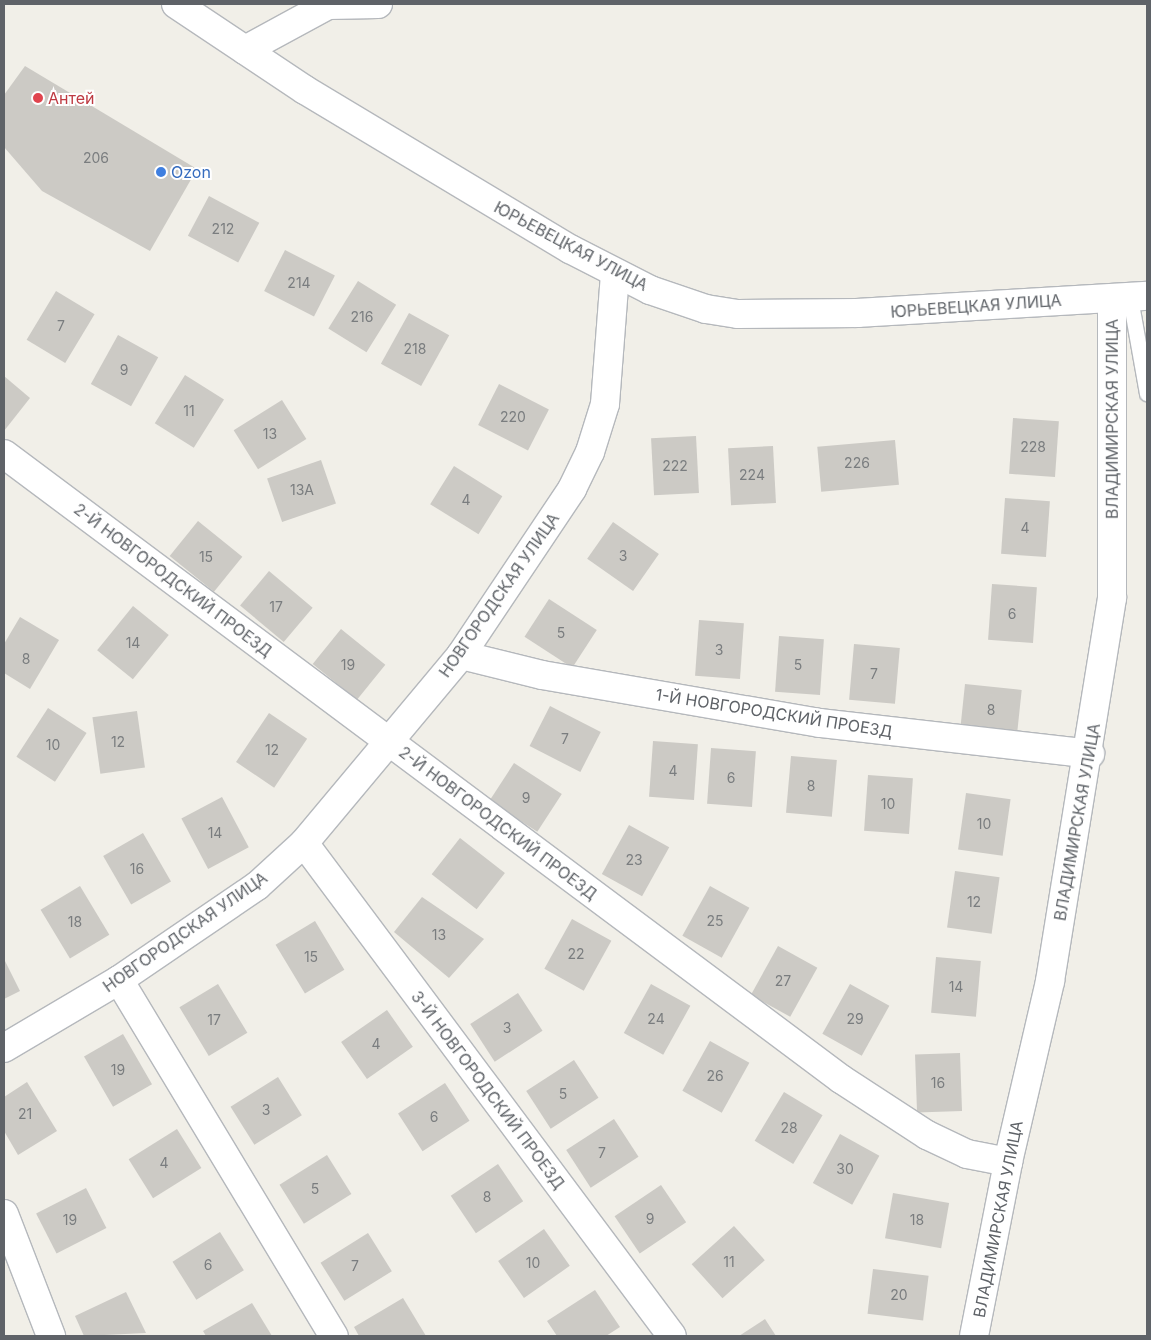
<!DOCTYPE html>
<html>
<head>
<meta charset="utf-8">
<style>
  body { margin:0 }
  #map { position:relative; width:1151px; height:1340px; overflow:hidden; background:#f1efe8; font-family:Inter,sans-serif }
  div>[style] { position:absolute }
  [style*='--x'] { left:calc(var(--x)*1px); top:calc(var(--y)*1px); width:calc(var(--w)*1px); rotate:calc(var(--a)*1deg) }
  .building>* { inset:0; background:#cccac5; transform-origin:0 0 }
  .roads { filter:drop-shadow(1px 0 #b5b8bc) drop-shadow(-1px 0 #b5b8bc) drop-shadow(0 1px #b5b8bc) drop-shadow(0 -1px #b5b8bc) }
  .service>* { height:15px; margin:-7.5px; padding:0 7.5px; transform-origin:7.5px; border-radius:7.5px; background:#fff }
  .minor>* { height:28px; margin:-14px; padding:0 14px; transform-origin:14px; border-radius:14px; background:#fff }
  .secondary>* { height:28px; margin:-14px; padding:0 14px; transform-origin:14px; border-radius:14px; background:#fff }
  .dots>* { width:14px; height:14px; translate:-50% -50%; box-sizing:border-box; border:2px solid #fff; border-radius:50% }
  span { translate:-50% -50%; white-space:nowrap; text-align:center; line-height:1.15; -webkit-text-stroke:4px #fff; paint-order:stroke }
  .number-label { font-size:14px; color:#7a7d7f }
  .number-label span { -webkit-text-stroke-width:0 }
  .health-label { font-size:16px; color:#be3a42 }
  .left { translate:0 -50%; text-align:left }
  .shop-label { font-size:16px; color:#366cbe }
  .street-label { font-size:16px; color:#5f6368 }
  .frame { position:absolute; inset:0; border:5px solid #5f6368; pointer-events:none }
</style>
</head>
<body>
<div id="map">
  <div class="building">
    <div style="clip-path:polygon(25px 66px,197px 169px,150px 251px,42px 191px,4px 147px,4px 95px)"></div>
    <div style="left:209px;top:196px;width:57px;height:45px;rotate:28deg"></div>
    <div style="left:285px;top:250px;width:56px;height:46px;rotate:27deg"></div>
    <div style="left:358px;top:281px;width:45px;height:56px;rotate:32deg"></div>
    <div style="left:56px;top:291px;width:45px;height:57px;rotate:31deg"></div>
    <div style="left:409px;top:313px;width:46px;height:58px;rotate:29deg"></div>
    <div style="left:118px;top:335px;width:46px;height:56px;rotate:29deg"></div>
    <div style="left:185px;top:375px;width:46px;height:57px;rotate:32deg"></div>
    <div style="clip-path:polygon(4px 376px,30px 398px,4px 431px)"></div>
    <div style="left:499px;top:384px;width:56px;height:46px;rotate:27deg"></div>
    <div style="left:282px;top:400px;width:46px;height:57px;rotate:58deg"></div>
    <div style="left:1013px;top:418px;width:46px;height:56px;rotate:4deg"></div>
    <div style="left:696px;top:436px;width:57px;height:45px;rotate:87deg"></div>
    <div style="left:895px;top:440px;width:45px;height:78px;rotate:85deg"></div>
    <div style="left:773px;top:446px;width:57px;height:45px;rotate:87deg"></div>
    <div style="left:321px;top:460px;width:46px;height:57px;rotate:71deg"></div>
    <div style="left:454px;top:466px;width:57px;height:45px;rotate:32deg"></div>
    <div style="left:1005px;top:498px;width:45px;height:56px;rotate:4deg"></div>
    <div style="left:198px;top:521px;width:57px;height:45px;rotate:39deg"></div>
    <div style="left:613px;top:522px;width:56px;height:45px;rotate:35deg"></div>
    <div style="left:269px;top:571px;width:57px;height:45px;rotate:40deg"></div>
    <div style="left:992px;top:584px;width:45px;height:56px;rotate:4deg"></div>
    <div style="left:549px;top:599px;width:57px;height:45px;rotate:33deg"></div>
    <div style="left:133px;top:606px;width:46px;height:57px;rotate:39deg"></div>
    <div style="clip-path:polygon(20px 617px,59px 640px,30px 689px,4px 673px,4px 644px)"></div>
    <div style="left:699px;top:620px;width:45px;height:56px;rotate:4deg"></div>
    <div style="left:341px;top:629px;width:57px;height:45px;rotate:39deg"></div>
    <div style="left:779px;top:636px;width:45px;height:56px;rotate:4deg"></div>
    <div style="left:854px;top:644px;width:46px;height:56px;rotate:5deg"></div>
    <div style="left:965px;top:684px;width:57px;height:45px;rotate:6deg"></div>
    <div style="left:550px;top:706px;width:57px;height:45px;rotate:27deg"></div>
    <div style="left:48px;top:708px;width:46px;height:58px;rotate:33deg"></div>
    <div style="left:137px;top:711px;width:57px;height:45px;rotate:82deg"></div>
    <div style="left:269px;top:713px;width:46px;height:59px;rotate:34deg"></div>
    <div style="left:653px;top:741px;width:45px;height:56px;rotate:4deg"></div>
    <div style="left:711px;top:748px;width:45px;height:56px;rotate:4deg"></div>
    <div style="left:791px;top:756px;width:46px;height:57px;rotate:5deg"></div>
    <div style="left:514px;top:763px;width:57px;height:45px;rotate:33deg"></div>
    <div style="left:868px;top:775px;width:45px;height:56px;rotate:4deg"></div>
    <div style="left:966px;top:793px;width:45px;height:57px;rotate:8deg"></div>
    <div style="left:222px;top:797px;width:57px;height:46px;rotate:62deg"></div>
    <div style="left:629px;top:825px;width:46px;height:56px;rotate:29deg"></div>
    <div style="left:143px;top:833px;width:56px;height:46px;rotate:60deg"></div>
    <div style="left:460px;top:838px;width:57px;height:46px;rotate:38deg"></div>
    <div style="left:955px;top:871px;width:45px;height:57px;rotate:8deg"></div>
    <div style="left:80px;top:886px;width:57px;height:46px;rotate:59deg"></div>
    <div style="left:710px;top:886px;width:45px;height:57px;rotate:29deg"></div>
    <div style="clip-path:polygon(422px 897px,484px 939px,449px 978px,394px 932px)"></div>
    <div style="left:572px;top:919px;width:45px;height:57px;rotate:29deg"></div>
    <div style="left:315px;top:921px;width:57px;height:46px;rotate:59deg"></div>
    <div style="left:778px;top:946px;width:45px;height:56px;rotate:29deg"></div>
    <div style="left:936px;top:957px;width:45px;height:56px;rotate:5deg"></div>
    <div style="clip-path:polygon(4px 959px,20px 991px,4px 999px)"></div>
    <div style="left:218px;top:984px;width:57px;height:45px;rotate:59deg"></div>
    <div style="left:651px;top:984px;width:45px;height:56px;rotate:29deg"></div>
    <div style="left:850px;top:984px;width:45px;height:57px;rotate:29deg"></div>
    <div style="left:518px;top:993px;width:45px;height:57px;rotate:57deg"></div>
    <div style="left:387px;top:1010px;width:45px;height:56px;rotate:55deg"></div>
    <div style="left:123px;top:1034px;width:58px;height:45px;rotate:60deg"></div>
    <div style="left:710px;top:1041px;width:45px;height:57px;rotate:29deg"></div>
    <div style="left:960px;top:1053px;width:58px;height:45px;rotate:88deg"></div>
    <div style="left:574px;top:1060px;width:45px;height:57px;rotate:57deg"></div>
    <div style="left:278px;top:1077px;width:45px;height:56px;rotate:58deg"></div>
    <div style="clip-path:polygon(27px 1082px,57px 1131px,18px 1155px,4px 1131px,4px 1097px)"></div>
    <div style="left:445px;top:1083px;width:45px;height:56px;rotate:57deg"></div>
    <div style="left:784px;top:1092px;width:45px;height:57px;rotate:31deg"></div>
    <div style="left:614px;top:1119px;width:45px;height:57px;rotate:57deg"></div>
    <div style="left:177px;top:1129px;width:46px;height:57px;rotate:58deg"></div>
    <div style="left:840px;top:1134px;width:45px;height:56px;rotate:29deg"></div>
    <div style="left:327px;top:1155px;width:46px;height:56px;rotate:58deg"></div>
    <div style="left:498px;top:1164px;width:45px;height:57px;rotate:56deg"></div>
    <div style="left:661px;top:1185px;width:45px;height:56px;rotate:56deg"></div>
    <div style="left:86px;top:1188px;width:45px;height:56px;rotate:63deg"></div>
    <div style="left:893px;top:1193px;width:57px;height:46px;rotate:10deg"></div>
    <div style="left:734px;top:1226px;width:46px;height:57px;rotate:48deg"></div>
    <div style="left:544px;top:1229px;width:45px;height:56px;rotate:55deg"></div>
    <div style="left:220px;top:1232px;width:45px;height:56px;rotate:58deg"></div>
    <div style="left:368px;top:1233px;width:45px;height:56px;rotate:58deg"></div>
    <div style="left:873px;top:1269px;width:56px;height:45px;rotate:7deg"></div>
    <div style="clip-path:polygon(595px 1290px,620px 1327px,606px 1336px,557px 1336px,547px 1321px)"></div>
    <div style="clip-path:polygon(126px 1292px,146px 1333px,84px 1336px,75px 1316px)"></div>
    <div style="clip-path:polygon(403px 1298px,426px 1336px,359px 1336px,354px 1327px)"></div>
    <div style="clip-path:polygon(252px 1303px,272px 1336px,206px 1336px,203px 1331px)"></div>
    <div style="clip-path:polygon(765px 1319px,776px 1336px,739px 1336px)"></div>
  </div>
  <div class="roads">
    <div class="service">
      <div style="--x:1130;--y:298;--w:97;--a:79.9"></div>
    </div>
    <div class="minor">
      <div style="--x:245;--y:50;--w:94;--a:-28.5"></div>
      <div style="--x:328;--y:5;--w:50;--a:-1.1"></div>
      <div style="--x:4;--y:454;--w:1045;--a:36.75"></div>
      <div style="--x:841;--y:1079;--w:103;--a:33.1"></div>
      <div style="--x:927;--y:1135;--w:44;--a:25.4"></div>
      <div style="--x:967;--y:1154;--w:42;--a:11"></div>
      <div style="--x:461;--y:655;--w:83;--a:13.9"></div>
      <div style="--x:542;--y:675;--w:282;--a:9.8"></div>
      <div style="--x:820;--y:723;--w:272;--a:6.5"></div>
      <div style="--x:304;--y:843;--w:615;--a:53.26"></div>
      <div style="--x:119;--y:980;--w:416;--a:58.9"></div>
      <div style="--x:4;--y:1048;--w:134;--a:-30.6"></div>
      <div style="--x:119;--y:980;--w:167;--a:-34.3"></div>
      <div style="--x:257;--y:886;--w:64;--a:-42.5"></div>
      <div style="--x:304;--y:843;--w:245;--a:-50.1"></div>
      <div style="--x:461;--y:655;--w:200;--a:-56.2"></div>
      <div style="--x:572;--y:489;--w:41;--a:-64.1"></div>
      <div style="--x:590;--y:452;--w:50;--a:-72.6"></div>
      <div style="--x:605;--y:404;--w:131;--a:-85.6"></div>
      <div style="--x:4;--y:1214;--w:131;--a:68.9"></div>
      <div style="--x:974;--y:1336;--w:177;--a:-78.9"></div>
      <div style="--x:1008;--y:1162;--w:186;--a:-76.9"></div>
      <div style="--x:1050;--y:981;--w:388;--a:-80.8"></div>
      <div style="--x:1112;--y:598;--w:299;--a:-90"></div>
    </div>
    <div class="secondary">
      <div style="--x:176;--y:4;--w:155;--a:33.7"></div>
      <div style="--x:305;--y:90;--w:309;--a:31"></div>
      <div style="--x:570;--y:249;--w:90;--a:27.1"></div>
      <div style="--x:650;--y:290;--w:59;--a:18.7"></div>
      <div style="--x:706;--y:309;--w:32;--a:9"></div>
      <div style="--x:738;--y:314;--w:120;--a:-0.5"></div>
      <div style="--x:858;--y:313;--w:289;--a:-3.4"></div>
    </div>
  </div>
  <div class="dots">
    <div style="left:38px;top:98px;background:#e0444e"></div>
    <div style="left:161px;top:172px;background:#3f7fe0"></div>
  </div>
  <div class="number-label">
    <span style="left:96px;top:158px">206</span>
    <span style="left:223px;top:229px">212</span>
    <span style="left:299px;top:283px">214</span>
    <span style="left:362px;top:317px">216</span>
    <span style="left:61px;top:326px">7</span>
    <span style="left:415px;top:349px">218</span>
    <span style="left:124px;top:370px">9</span>
    <span style="left:189px;top:411px">11</span>
    <span style="left:513px;top:417px">220</span>
    <span style="left:270px;top:434px">13</span>
    <span style="left:1033px;top:447px">228</span>
    <span style="left:857px;top:463px">226</span>
    <span style="left:675px;top:466px">222</span>
    <span style="left:752px;top:475px">224</span>
    <span style="left:302px;top:490px">13А</span>
    <span style="left:466px;top:500px">4</span>
    <span style="left:1025px;top:528px">4</span>
    <span style="left:623px;top:556px">3</span>
    <span style="left:206px;top:557px">15</span>
    <span style="left:276px;top:607px">17</span>
    <span style="left:1012px;top:614px">6</span>
    <span style="left:561px;top:633px">5</span>
    <span style="left:133px;top:643px">14</span>
    <span style="left:719px;top:650px">3</span>
    <span style="left:26px;top:659px">8</span>
    <span style="left:348px;top:665px">19</span>
    <span style="left:798px;top:665px">5</span>
    <span style="left:874px;top:674px">7</span>
    <span style="left:991px;top:710px">8</span>
    <span style="left:565px;top:739px">7</span>
    <span style="left:118px;top:742px">12</span>
    <span style="left:53px;top:745px">10</span>
    <span style="left:272px;top:750px">12</span>
    <span style="left:673px;top:771px">4</span>
    <span style="left:731px;top:778px">6</span>
    <span style="left:811px;top:786px">8</span>
    <span style="left:526px;top:798px">9</span>
    <span style="left:888px;top:804px">10</span>
    <span style="left:984px;top:824px">10</span>
    <span style="left:215px;top:833px">14</span>
    <span style="left:634px;top:860px">23</span>
    <span style="left:137px;top:869px">16</span>
    <span style="left:974px;top:902px">12</span>
    <span style="left:715px;top:921px">25</span>
    <span style="left:75px;top:922px">18</span>
    <span style="left:439px;top:935px">13</span>
    <span style="left:576px;top:954px">22</span>
    <span style="left:311px;top:957px">15</span>
    <span style="left:783px;top:981px">27</span>
    <span style="left:956px;top:987px">14</span>
    <span style="left:656px;top:1019px">24</span>
    <span style="left:855px;top:1019px">29</span>
    <span style="left:214px;top:1020px">17</span>
    <span style="left:507px;top:1028px">3</span>
    <span style="left:376px;top:1044px">4</span>
    <span style="left:118px;top:1070px">19</span>
    <span style="left:715px;top:1076px">26</span>
    <span style="left:938px;top:1083px">16</span>
    <span style="left:563px;top:1094px">5</span>
    <span style="left:266px;top:1110px">3</span>
    <span style="left:25px;top:1114px">21</span>
    <span style="left:434px;top:1117px">6</span>
    <span style="left:789px;top:1128px">28</span>
    <span style="left:602px;top:1153px">7</span>
    <span style="left:164px;top:1163px">4</span>
    <span style="left:845px;top:1169px">30</span>
    <span style="left:315px;top:1189px">5</span>
    <span style="left:487px;top:1197px">8</span>
    <span style="left:650px;top:1219px">9</span>
    <span style="left:70px;top:1220px">19</span>
    <span style="left:917px;top:1220px">18</span>
    <span style="left:729px;top:1262px">11</span>
    <span style="left:533px;top:1263px">10</span>
    <span style="left:208px;top:1265px">6</span>
    <span style="left:355px;top:1266px">7</span>
    <span style="left:899px;top:1295px">20</span>
  </div>
  <div class="health-label">
    <span class="left" style="left:48px;top:98px">Антей</span>
  </div>
  <div class="shop-label">
    <span class="left" style="left:171px;top:172px">Ozon</span>
  </div>
  <div class="street-label">
    <span style="left:571px;top:246px;rotate:28deg">ЮРЬЕВЕЦКАЯ УЛИЦА</span>
    <span style="left:976px;top:306px;rotate:-4deg">ЮРЬЕВЕЦКАЯ УЛИЦА</span>
    <span style="left:1112px;top:419px;rotate:-90deg">ВЛАДИМИРСКАЯ УЛИЦА</span>
    <span style="left:173px;top:580px;rotate:37deg">2-Й НОВГОРОДСКИЙ ПРОЕЗД</span>
    <span style="left:499px;top:595px;rotate:-55deg">НОВГОРОДСКАЯ УЛИЦА</span>
    <span style="left:774px;top:713px;rotate:9deg">1-Й НОВГОРОДСКИЙ ПРОЕЗД</span>
    <span style="left:1077px;top:822px;rotate:-80deg">ВЛАДИМИРСКАЯ УЛИЦА</span>
    <span style="left:498px;top:823px;rotate:37deg">2-Й НОВГОРОДСКИЙ ПРОЕЗД</span>
    <span style="left:185px;top:932px;rotate:-35deg">НОВГОРОДСКАЯ УЛИЦА</span>
    <span style="left:488px;top:1090px;rotate:53deg">3-Й НОВГОРОДСКИЙ ПРОЕЗД</span>
    <span style="left:998px;top:1219px;rotate:-79deg">ВЛАДИМИРСКАЯ УЛИЦА</span>
  </div>
  <div class="frame"></div>
</div>
</body>
</html>
